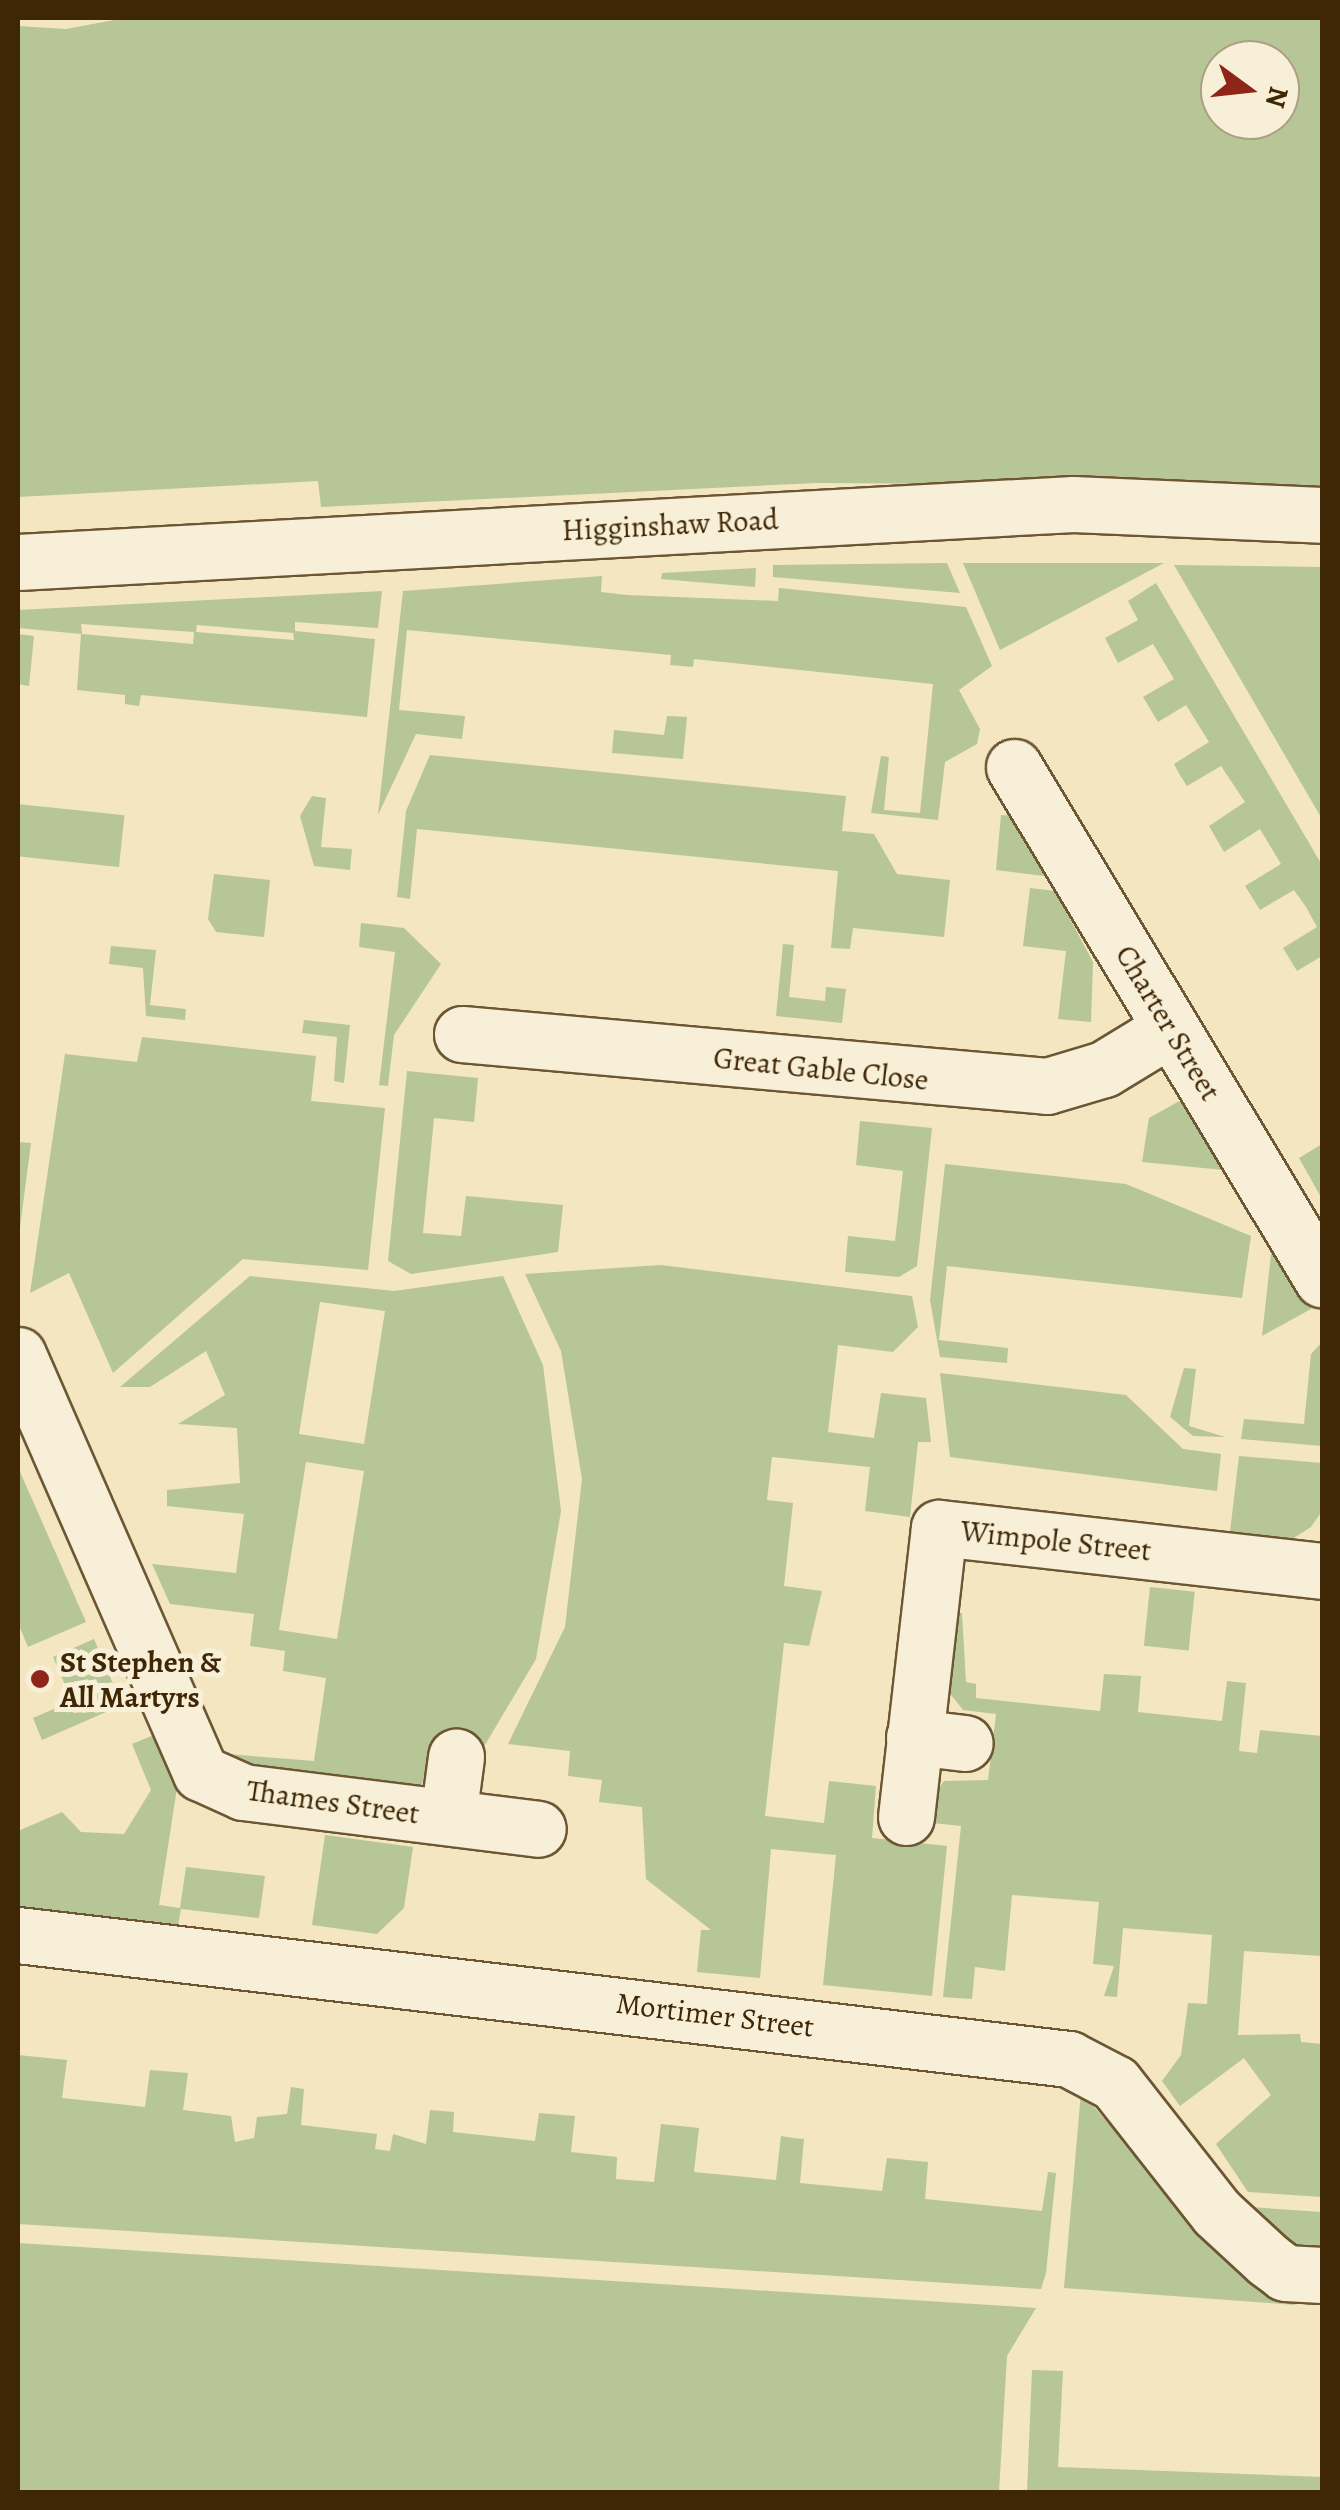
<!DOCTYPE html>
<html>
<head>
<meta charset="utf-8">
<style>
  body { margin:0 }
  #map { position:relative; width:1340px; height:2510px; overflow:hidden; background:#f3e6c1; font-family:Alegreya,serif }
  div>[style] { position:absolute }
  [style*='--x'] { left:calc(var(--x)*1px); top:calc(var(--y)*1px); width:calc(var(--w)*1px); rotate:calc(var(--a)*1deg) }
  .green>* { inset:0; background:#b6c697; transform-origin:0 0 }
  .roads { filter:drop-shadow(2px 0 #6c5633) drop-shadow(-2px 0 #6c5633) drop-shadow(0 2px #6c5633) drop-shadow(0 -2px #6c5633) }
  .minor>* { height:55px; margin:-27.5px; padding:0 27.5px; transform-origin:27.5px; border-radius:27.5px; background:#f7efd7 }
  .dots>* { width:28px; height:28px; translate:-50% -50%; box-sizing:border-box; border:5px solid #f7efd7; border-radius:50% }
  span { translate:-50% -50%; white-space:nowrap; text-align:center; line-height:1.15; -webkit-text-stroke:10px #f7efd7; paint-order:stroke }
  .street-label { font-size:30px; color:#3f2604 }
  .poi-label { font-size:30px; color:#3f2604; font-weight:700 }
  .left { translate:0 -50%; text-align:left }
  .frame { position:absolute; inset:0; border:20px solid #3f2604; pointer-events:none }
  .north { position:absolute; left:1200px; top:40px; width:100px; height:100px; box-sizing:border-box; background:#f7efd7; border:2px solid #ad9f83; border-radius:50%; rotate:105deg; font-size:28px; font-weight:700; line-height:40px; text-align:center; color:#3f2604 }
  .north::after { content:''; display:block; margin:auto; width:35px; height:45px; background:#8f2418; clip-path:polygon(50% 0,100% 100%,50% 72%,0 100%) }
</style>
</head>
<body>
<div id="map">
  <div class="green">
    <div style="clip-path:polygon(evenodd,125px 18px,1322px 18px,1322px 486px,816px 483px,321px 507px,318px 481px,18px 497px,18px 26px,66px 29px,125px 18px,1220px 60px,1280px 60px,1280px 120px,1220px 120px,1220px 60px)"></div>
    <div style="clip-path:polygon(947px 563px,960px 593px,773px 577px,773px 565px)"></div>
    <div style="clip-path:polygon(963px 563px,1164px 563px,1000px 650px)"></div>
    <div style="clip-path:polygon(1174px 565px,1322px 567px,1322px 819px)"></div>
    <div style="clip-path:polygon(756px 568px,755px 587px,661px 579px,662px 573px)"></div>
    <div style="clip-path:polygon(602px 576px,601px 592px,627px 595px,778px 601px,779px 588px,966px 607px,992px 666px,959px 690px,980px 729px,977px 744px,945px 762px,938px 820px,871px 813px,881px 756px,889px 757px,884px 810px,920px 813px,933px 684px,694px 659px,693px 667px,670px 665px,671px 655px,407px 630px,399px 710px,465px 716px,462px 739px,416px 734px,378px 815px,403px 591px)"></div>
    <div style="clip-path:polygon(1156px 583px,1322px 865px,1322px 956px,1297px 971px,1283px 948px,1317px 927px,1306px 907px,1294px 890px,1260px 910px,1245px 886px,1281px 864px,1260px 829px,1224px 852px,1209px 826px,1245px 802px,1221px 766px,1187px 786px,1180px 775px,1174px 764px,1209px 742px,1186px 705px,1158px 722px,1143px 697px,1174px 679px,1153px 644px,1118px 663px,1105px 638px,1138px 620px,1128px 601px)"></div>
    <div style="clip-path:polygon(evenodd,382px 591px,378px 628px,295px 622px,295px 631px,375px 639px,367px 717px,141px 695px,139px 706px,125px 704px,125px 695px,77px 690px,81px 634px,18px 628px,18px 610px,382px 591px,81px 624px,194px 632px,193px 644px,82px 634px,81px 624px,382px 591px,197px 625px,293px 633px,294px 640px,196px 632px,197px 625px)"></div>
    <div style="clip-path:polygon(18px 634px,34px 636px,29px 686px,18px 684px)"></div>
    <div style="clip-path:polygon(667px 716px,687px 717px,683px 759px,612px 753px,614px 730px,664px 735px)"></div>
    <div style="clip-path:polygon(430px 755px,846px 796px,842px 831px,874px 834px,897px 874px,950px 880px,944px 937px,853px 928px,850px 949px,831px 948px,838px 871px,417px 829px,410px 899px,397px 897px,406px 811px)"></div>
    <div style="clip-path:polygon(312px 796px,326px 798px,321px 847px,352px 849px,350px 870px,314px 866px,300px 816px)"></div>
    <div style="left:18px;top:804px;width:107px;height:52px;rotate:6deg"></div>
    <div style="clip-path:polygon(1001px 815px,1015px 816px,1060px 878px,996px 870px)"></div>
    <div style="clip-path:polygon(214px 874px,270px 880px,264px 937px,216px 932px,208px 919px)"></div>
    <div style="clip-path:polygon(1030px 888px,1055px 891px,1093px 962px,1091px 1022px,1058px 1019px,1066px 951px,1023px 946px)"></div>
    <div style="clip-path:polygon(361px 923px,404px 928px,441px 964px,394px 1035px,388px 1086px,379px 1085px,395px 952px,359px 947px)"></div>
    <div style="clip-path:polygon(783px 944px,794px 945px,789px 997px,825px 1001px,826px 987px,846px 989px,842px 1023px,776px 1016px)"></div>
    <div style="clip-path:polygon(111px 946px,156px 950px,150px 1005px,186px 1009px,185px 1020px,146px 1016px,143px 968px,109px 964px)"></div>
    <div style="clip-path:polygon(304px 1020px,350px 1025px,344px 1083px,334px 1081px,337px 1037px,302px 1033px)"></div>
    <div style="clip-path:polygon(142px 1037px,316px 1056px,311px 1101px,385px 1108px,368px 1270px,243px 1259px,113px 1373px,69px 1273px,30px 1293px,65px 1054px,137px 1062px)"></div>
    <div style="clip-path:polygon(407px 1071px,478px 1078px,474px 1122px,434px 1118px,423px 1233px,461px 1236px,466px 1196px,563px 1205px,558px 1252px,411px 1274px,388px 1261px)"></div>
    <div style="clip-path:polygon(1183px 1099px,1234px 1171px,1142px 1162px,1149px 1118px)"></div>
    <div style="clip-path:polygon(860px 1121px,932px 1128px,917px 1266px,899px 1277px,845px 1272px,848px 1236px,895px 1241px,903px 1171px,856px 1165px)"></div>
    <div style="clip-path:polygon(18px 1142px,31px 1143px,18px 1243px)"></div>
    <div style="clip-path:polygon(1322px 1144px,1322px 1199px,1299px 1158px)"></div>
    <div style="clip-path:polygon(945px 1164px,1126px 1184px,1251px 1236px,1242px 1298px,947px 1266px,939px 1340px,1008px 1348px,1007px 1363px,940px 1357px,930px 1300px)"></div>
    <div style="clip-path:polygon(1273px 1236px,1311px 1309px,1262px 1336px)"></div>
    <div style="clip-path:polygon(661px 1265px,912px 1296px,918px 1327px,893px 1352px,838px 1345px,828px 1432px,874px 1438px,881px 1393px,926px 1398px,931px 1442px,918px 1442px,910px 1517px,865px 1511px,870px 1467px,772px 1457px,767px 1500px,793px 1503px,784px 1586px,822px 1591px,809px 1646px,784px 1643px,765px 1816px,824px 1823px,829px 1781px,876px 1786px,872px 1838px,947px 1846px,932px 1996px,823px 1985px,836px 1855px,771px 1849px,760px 1978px,697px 1972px,701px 1930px,711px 1930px,646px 1879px,642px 1807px,599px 1802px,602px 1780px,568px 1776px,570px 1751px,508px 1744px,565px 1627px,582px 1479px,561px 1351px,525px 1274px)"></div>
    <div style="clip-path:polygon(evenodd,250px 1276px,394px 1291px,503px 1276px,543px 1365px,561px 1511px,536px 1659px,482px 1750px,432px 1744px,422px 1784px,409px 1793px,245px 1773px,214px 1753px,314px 1761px,326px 1678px,283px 1671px,285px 1651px,250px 1646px,254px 1614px,170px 1604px,152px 1564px,236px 1573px,244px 1514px,167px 1506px,167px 1490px,240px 1483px,237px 1428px,178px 1424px,225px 1395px,206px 1351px,150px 1387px,120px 1387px,250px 1276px,320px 1302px,385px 1311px,364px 1444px,299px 1434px,320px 1302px,250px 1276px,306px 1462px,364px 1471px,337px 1639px,279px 1630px,306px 1462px)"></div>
    <div style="clip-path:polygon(1322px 1342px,1322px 1446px,1241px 1439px,1244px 1419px,1304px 1424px,1311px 1354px)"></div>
    <div style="clip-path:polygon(1184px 1368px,1196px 1369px,1189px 1426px,1225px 1437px,1193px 1436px,1170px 1417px)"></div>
    <div style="clip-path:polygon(940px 1373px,1126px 1395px,1183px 1449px,1221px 1454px,1217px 1491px,950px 1457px)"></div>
    <div style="clip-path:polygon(1239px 1456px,1322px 1463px,1322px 1511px,1311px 1527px,1292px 1539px,1230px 1532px)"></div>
    <div style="clip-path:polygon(18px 1467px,86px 1622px,28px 1647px,18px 1623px)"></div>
    <div style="left:1150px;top:1587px;width:45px;height:59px;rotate:6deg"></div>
    <div style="clip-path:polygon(951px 1612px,962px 1613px,966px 1682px,976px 1684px,976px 1698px,1100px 1711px,1104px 1674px,1141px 1676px,1138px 1712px,1222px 1721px,1227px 1681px,1246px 1683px,1239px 1751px,1257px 1753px,1260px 1730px,1322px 1736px,1322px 1956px,1244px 1951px,1238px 2035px,1300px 2034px,1301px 2042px,1322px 2044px,1322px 2197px,1248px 2192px,1216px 2144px,1271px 2095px,1244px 2058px,1180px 2106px,1162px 2081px,1181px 2055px,1188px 2003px,1207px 2004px,1212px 1935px,1123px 1928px,1117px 1997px,1104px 1996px,1114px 1966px,1093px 1964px,1099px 1902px,1012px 1895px,1005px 1971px,975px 1967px,972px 1999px,943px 1997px,961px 1826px,933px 1823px,936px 1792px,944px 1781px,988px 1780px,996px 1714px,963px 1710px,948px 1691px)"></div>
    <div style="clip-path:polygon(94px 1639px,122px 1705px,42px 1740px,33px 1718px,72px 1701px,53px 1657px)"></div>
    <div style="clip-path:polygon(154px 1735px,178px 1781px,159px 1905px,180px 1908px,186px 1867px,265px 1876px,259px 1918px,181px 1909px,178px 1926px,18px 1910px,18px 1831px,62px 1812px,81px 1832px,124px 1834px,151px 1790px,132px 1744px)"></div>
    <div style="clip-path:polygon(325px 1835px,413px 1847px,404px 1908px,377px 1934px,312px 1925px)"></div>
    <div style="clip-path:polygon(18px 2055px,67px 2060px,62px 2098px,109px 2103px,145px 2107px,150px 2070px,188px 2073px,183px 2110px,231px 2116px,235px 2142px,254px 2138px,257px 2117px,287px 2114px,291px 2087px,304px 2089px,301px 2125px,377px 2134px,375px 2149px,390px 2151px,393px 2134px,426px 2144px,430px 2110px,454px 2112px,453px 2132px,535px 2141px,539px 2113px,575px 2116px,571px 2152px,617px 2157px,616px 2179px,654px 2182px,661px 2124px,699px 2128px,694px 2172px,776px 2180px,781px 2136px,793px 2138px,804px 2139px,800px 2183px,882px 2191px,887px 2158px,928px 2162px,925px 2199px,1042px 2211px,1048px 2172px,1056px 2173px,1046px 2273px,1041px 2289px,18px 2224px)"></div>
    <div style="clip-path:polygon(1081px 2092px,1221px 2253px,1296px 2305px,1064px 2288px)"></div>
    <div style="clip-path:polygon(1250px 2207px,1322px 2212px,1322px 2251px,1289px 2248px)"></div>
    <div style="clip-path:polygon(18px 2243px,1036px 2308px,1007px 2356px,999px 2492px,18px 2492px)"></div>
    <div style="clip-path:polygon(1032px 2370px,1063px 2371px,1058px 2467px,1322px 2477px,1322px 2492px,1027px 2492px)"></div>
  </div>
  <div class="roads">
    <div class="minor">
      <div style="--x:18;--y:562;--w:1057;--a:-3.15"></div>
      <div style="--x:1073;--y:504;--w:249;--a:2.5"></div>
      <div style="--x:1014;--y:767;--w:598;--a:58.97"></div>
      <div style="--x:462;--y:1034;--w:587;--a:5.08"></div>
      <div style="--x:1047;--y:1086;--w:59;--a:-16.6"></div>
      <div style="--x:1104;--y:1069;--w:75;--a:-31.4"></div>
      <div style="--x:18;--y:1355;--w:456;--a:66.4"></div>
      <div style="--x:201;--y:1773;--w:46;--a:24.3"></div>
      <div style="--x:243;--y:1792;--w:297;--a:7.1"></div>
      <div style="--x:914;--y:1737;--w:51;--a:6.7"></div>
      <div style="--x:448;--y:1817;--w:61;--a:-82.4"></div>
      <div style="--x:906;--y:1817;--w:291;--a:-83.5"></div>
      <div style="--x:939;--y:1528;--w:385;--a:6.4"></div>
      <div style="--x:18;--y:1935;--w:1058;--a:6.73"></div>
      <div style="--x:1069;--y:2059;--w:52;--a:27.6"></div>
      <div style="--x:1115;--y:2083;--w:165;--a:51.9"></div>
      <div style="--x:1217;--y:2213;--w:69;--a:42.7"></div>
      <div style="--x:1268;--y:2260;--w:21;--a:37"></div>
      <div style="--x:1285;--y:2273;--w:37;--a:3"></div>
    </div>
  </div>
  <div class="dots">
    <div style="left:40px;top:1679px;background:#8f2418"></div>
  </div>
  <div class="street-label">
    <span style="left:670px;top:525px;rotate:-3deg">Higginshaw Road</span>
    <span style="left:1168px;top:1023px;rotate:59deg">Charter Street</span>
    <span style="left:821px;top:1069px;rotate:6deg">Great Gable Close</span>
    <span style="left:1056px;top:1541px;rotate:6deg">Wimpole Street</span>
    <span style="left:333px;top:1802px;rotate:8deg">Thames Street</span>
    <span style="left:715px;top:2015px;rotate:7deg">Mortimer Street</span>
  </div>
  <div class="poi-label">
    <span class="left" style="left:60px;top:1679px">St Stephen &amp;<br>All Martyrs</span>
  </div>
  <div class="frame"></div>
  <div class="north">N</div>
</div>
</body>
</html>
